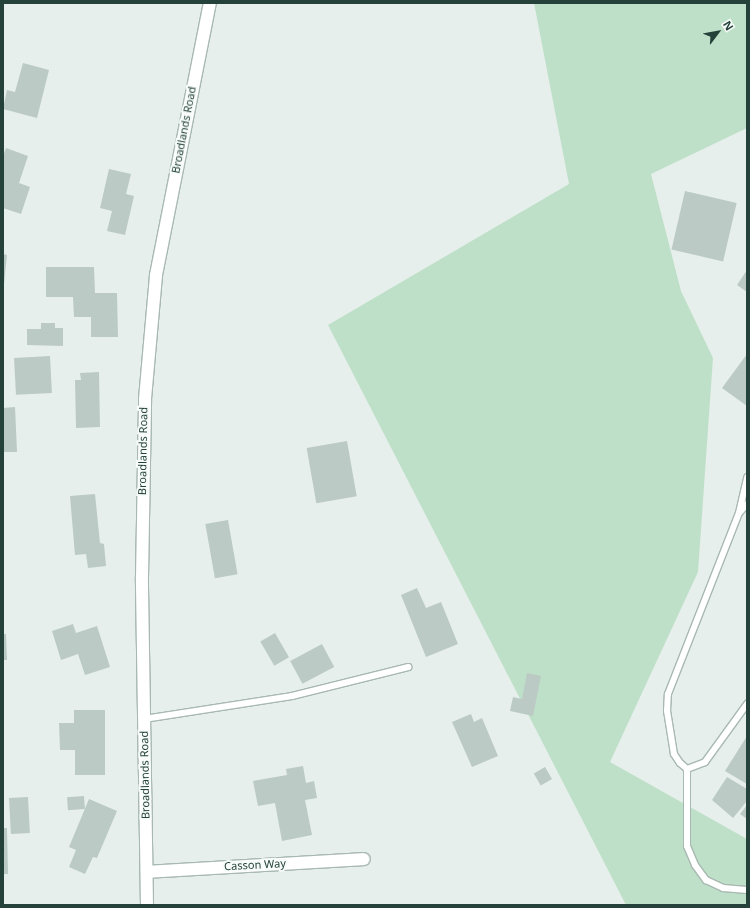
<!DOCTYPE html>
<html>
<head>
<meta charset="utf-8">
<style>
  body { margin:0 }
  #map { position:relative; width:750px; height:908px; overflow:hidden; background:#e6efeb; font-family:"Noto Sans",sans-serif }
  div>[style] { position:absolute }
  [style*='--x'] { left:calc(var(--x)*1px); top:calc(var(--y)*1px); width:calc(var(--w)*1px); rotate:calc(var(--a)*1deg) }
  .green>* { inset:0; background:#bfe0c8 }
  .building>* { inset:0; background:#bbcac4; transform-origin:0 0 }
  .roads { filter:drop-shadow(1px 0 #a8b8b2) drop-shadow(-1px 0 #a8b8b2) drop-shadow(0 1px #a8b8b2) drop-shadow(0 -1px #a8b8b2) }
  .service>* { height:6px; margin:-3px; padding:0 3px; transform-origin:3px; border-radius:3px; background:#fff }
  .minor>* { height:12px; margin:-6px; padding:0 6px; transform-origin:6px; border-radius:6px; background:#fff }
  span { translate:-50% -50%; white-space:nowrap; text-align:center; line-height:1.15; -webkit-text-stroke:4px #f7fbf9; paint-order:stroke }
  .street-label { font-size:11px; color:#24423a }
  .frame { position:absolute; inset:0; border:4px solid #24423a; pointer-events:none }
  .north { position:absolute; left:698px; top:12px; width:40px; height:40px; -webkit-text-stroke:3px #f7fbf9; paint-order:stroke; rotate:58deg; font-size:11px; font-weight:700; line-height:16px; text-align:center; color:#24423a }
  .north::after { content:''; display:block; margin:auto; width:14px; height:18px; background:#24423a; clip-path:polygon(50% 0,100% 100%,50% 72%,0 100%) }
</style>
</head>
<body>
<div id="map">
  <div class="green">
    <div style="clip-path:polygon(534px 3px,747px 3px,747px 128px,651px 174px,681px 291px,713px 358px,698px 572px,610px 762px,747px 839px,747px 903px,743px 905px,626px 905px,328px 325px,569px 184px)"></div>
  </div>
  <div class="building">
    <div style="clip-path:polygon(23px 63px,49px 70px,37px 118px,3px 109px,7px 90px,15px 92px)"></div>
    <div style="clip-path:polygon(6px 148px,28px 156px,19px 183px,30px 187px,21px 214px,3px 208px,3px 156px)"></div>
    <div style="clip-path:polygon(109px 169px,131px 174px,126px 194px,134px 196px,125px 235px,107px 231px,112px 211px,100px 208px)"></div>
    <div style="left:685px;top:191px;width:53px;height:60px;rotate:13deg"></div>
    <div style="clip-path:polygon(3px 254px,7px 255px,4px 284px,3px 284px)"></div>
    <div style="clip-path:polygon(46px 267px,94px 267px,95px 293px,117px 293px,118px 337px,91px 337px,91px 317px,74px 317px,73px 297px,46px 297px)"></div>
    <div style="clip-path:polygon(747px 270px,747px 292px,737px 285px)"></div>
    <div style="clip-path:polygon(41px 323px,55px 323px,55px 328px,63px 328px,63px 346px,27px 345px,27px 329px,41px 329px)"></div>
    <div style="clip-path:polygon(747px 354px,747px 406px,722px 388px)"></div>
    <div style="left:50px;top:356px;width:37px;height:36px;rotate:87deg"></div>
    <div style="clip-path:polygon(99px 372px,100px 427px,76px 428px,75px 380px,81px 380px,80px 373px)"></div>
    <div style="clip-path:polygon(15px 407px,17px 452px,3px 452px,3px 408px)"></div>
    <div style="left:347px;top:441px;width:56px;height:41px;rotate:80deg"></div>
    <div style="clip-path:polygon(95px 494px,100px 543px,104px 544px,106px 566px,88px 568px,86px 554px,75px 555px,70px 496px)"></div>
    <div style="left:228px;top:520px;width:55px;height:23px;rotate:80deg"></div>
    <div style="clip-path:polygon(417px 588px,426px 608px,441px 602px,458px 644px,426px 657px,401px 595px)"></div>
    <div style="clip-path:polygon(73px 624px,76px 633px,97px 626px,110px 667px,85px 675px,78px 654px,61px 660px,52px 631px)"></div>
    <div style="left:275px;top:633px;width:28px;height:17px;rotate:60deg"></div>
    <div style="clip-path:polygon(3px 634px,6px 634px,7px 660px,3px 660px)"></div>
    <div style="left:322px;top:644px;width:26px;height:36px;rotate:62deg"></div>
    <div style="clip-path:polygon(527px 673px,541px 676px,533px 716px,510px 711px,513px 697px,522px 699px)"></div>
    <div style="clip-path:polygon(74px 710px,105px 710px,105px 775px,75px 775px,75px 750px,60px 750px,59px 723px,74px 723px)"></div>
    <div style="clip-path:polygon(471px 714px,474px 722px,482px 718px,498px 756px,472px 767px,452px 722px)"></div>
    <div style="clip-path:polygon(747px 736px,747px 784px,725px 771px)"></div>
    <div style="clip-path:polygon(303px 766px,306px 783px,314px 781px,317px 798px,305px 800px,312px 835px,282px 841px,275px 803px,258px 806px,253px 781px,287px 775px,286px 769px)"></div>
    <div style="left:545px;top:767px;width:14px;height:13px;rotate:60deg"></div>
    <div style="clip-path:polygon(727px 777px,747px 789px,747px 801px,733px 818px,712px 800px)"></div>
    <div style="left:84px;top:796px;width:13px;height:17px;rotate:86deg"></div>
    <div style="left:28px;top:797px;width:36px;height:19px;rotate:87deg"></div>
    <div style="clip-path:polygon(89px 799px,117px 811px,97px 858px,93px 857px,85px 874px,69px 867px,76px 850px,69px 847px)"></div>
    <div style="clip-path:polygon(747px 805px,747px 819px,740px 814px)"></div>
    <div style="clip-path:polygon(3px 828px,7px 828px,8px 874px,3px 874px)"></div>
  </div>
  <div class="roads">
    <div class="service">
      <div style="--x:740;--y:512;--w:11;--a:-49"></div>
      <div style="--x:144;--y:719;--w:150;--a:-8.8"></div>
      <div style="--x:292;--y:696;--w:120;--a:-14"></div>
      <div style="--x:687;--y:769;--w:9;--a:-139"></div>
      <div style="--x:680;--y:763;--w:11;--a:-124"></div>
      <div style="--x:674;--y:754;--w:44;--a:-99.2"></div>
      <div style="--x:667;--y:711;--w:17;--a:-87"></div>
      <div style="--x:668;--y:694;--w:194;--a:-68.6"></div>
      <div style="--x:739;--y:513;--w:37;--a:-77"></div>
      <div style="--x:687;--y:769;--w:77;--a:90"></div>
      <div style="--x:687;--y:846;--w:21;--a:67"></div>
      <div style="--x:695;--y:865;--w:19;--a:54"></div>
      <div style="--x:706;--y:880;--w:19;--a:25"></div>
      <div style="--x:723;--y:888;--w:24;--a:5"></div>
      <div style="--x:687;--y:769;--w:19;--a:-21"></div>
      <div style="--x:705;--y:762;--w:72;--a:-54.1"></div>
    </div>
    <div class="minor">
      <div style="--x:147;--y:872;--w:217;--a:-3.4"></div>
      <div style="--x:147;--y:905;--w:328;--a:-90.9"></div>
      <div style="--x:142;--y:577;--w:178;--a:-89"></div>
      <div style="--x:145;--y:399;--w:124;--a:-84.9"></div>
      <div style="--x:156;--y:275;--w:277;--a:-78.8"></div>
    </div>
  </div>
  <div class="street-label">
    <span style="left:184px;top:130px;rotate:-79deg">Broadlands Road</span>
    <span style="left:143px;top:451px;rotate:-89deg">Broadlands Road</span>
    <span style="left:145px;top:775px;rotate:-91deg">Broadlands Road</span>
    <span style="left:255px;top:865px;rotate:-3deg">Casson Way</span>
  </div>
  <div class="frame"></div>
  <div class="north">N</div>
</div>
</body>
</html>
